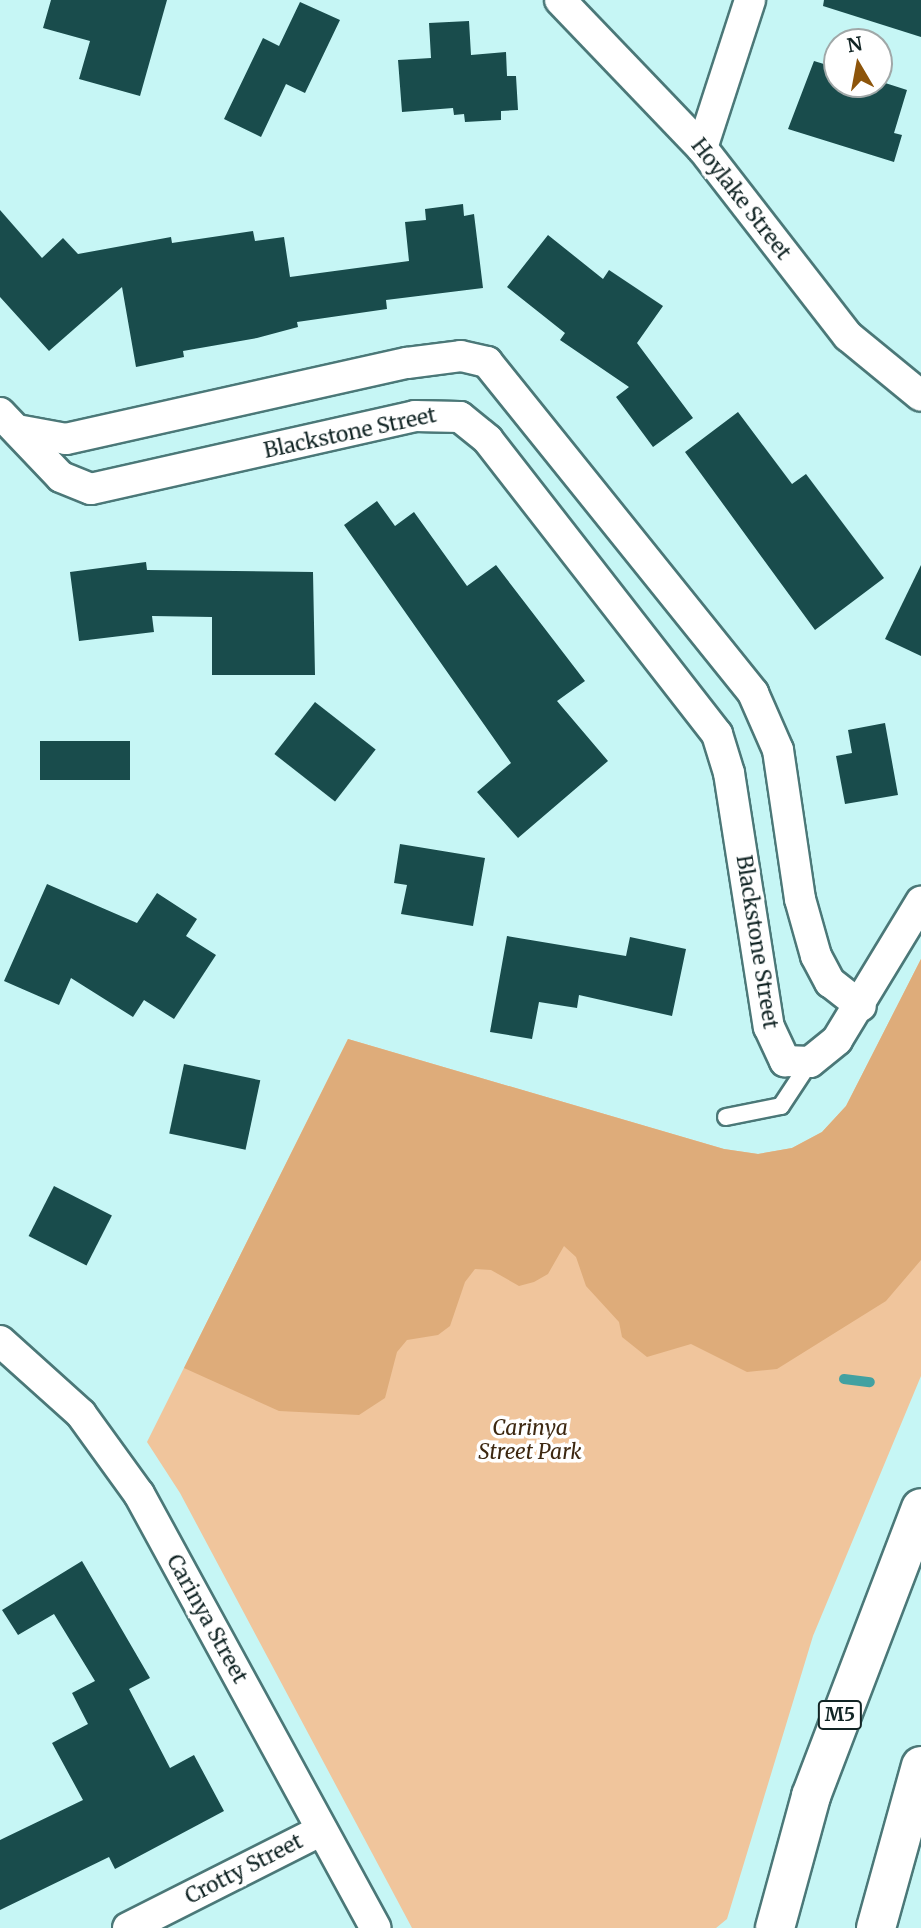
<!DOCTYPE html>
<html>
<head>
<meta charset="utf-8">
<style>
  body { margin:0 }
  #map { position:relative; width:921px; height:1928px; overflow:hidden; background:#c6f6f5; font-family:Merriweather,serif }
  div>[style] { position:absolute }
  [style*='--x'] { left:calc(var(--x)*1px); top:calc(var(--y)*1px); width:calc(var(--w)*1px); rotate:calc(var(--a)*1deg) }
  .green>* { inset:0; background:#f0c59c }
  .forest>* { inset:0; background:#deac7a }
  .stream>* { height:10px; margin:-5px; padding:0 5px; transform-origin:5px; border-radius:5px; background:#42a1a1 }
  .building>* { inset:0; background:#194c4c; transform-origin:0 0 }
  .roads { filter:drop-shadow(2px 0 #4b7878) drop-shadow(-2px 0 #4b7878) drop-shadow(0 2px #4b7878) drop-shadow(0 -2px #4b7878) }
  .service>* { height:16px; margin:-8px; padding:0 8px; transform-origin:8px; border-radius:8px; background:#fff }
  .minor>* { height:30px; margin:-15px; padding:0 15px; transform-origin:15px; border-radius:15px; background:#fff }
  .motorway>* { height:38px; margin:-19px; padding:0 19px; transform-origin:19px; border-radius:19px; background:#fff }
  span { translate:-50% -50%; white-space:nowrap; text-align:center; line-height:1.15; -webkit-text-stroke:7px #fff; paint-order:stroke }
  .shield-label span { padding:2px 5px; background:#fff; border:2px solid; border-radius:5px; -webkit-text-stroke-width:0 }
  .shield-label { font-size:19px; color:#122525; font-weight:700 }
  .street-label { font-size:21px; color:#122525 }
  .park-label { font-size:21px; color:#3d2811; font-style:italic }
  .north { position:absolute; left:823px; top:28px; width:70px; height:70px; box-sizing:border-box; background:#fff; border:2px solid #a0a8a8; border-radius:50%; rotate:350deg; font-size:19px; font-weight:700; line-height:28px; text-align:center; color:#122525 }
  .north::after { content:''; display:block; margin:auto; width:24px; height:32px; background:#8d550b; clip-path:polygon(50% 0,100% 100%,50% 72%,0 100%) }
</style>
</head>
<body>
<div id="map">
  <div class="green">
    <div style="clip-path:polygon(921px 959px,921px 1376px,813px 1636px,727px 1919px,716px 1928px,412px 1928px,180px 1493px,147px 1442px,348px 1039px,724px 1149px,758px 1154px,792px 1148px,822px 1132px,846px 1106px)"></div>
  </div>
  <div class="forest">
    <div style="clip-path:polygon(921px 959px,921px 1260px,886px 1301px,777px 1369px,747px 1372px,691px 1344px,647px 1357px,622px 1337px,619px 1322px,586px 1286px,576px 1257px,564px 1246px,548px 1274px,534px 1282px,519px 1286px,491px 1270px,475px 1269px,465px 1282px,450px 1326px,438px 1335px,407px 1340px,397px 1352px,385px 1398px,359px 1415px,279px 1411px,184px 1368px,348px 1039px,724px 1149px,758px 1154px,792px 1148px,822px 1132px,846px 1106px)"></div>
  </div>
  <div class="stream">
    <div style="--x:844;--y:1379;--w:26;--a:7"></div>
  </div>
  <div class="building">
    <div style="clip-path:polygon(51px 0,167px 0,140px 96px,79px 79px,90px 41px,43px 28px)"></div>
    <div style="clip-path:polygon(824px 0,921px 0,921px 37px,823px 6px)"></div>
    <div style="clip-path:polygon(300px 2px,340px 20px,305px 93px,286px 84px,261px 137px,224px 119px,263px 38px,279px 46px)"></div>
    <div style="clip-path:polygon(469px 21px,471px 55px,506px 52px,507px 76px,516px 76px,518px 110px,501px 111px,501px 120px,465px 122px,464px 114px,454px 115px,453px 108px,402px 112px,398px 60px,431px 58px,429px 23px)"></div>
    <div style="clip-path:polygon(814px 61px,837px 68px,837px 84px,879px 81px,907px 90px,894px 133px,902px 135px,894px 162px,788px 129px)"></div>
    <div style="clip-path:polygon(463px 204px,464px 216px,474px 214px,483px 288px,386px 300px,387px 309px,297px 322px,298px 327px,257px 338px,183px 351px,184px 357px,136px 367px,122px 287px,49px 351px,0 297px,0 210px,42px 258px,63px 238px,78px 254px,171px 237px,172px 243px,253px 231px,255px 241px,284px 237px,290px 277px,409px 261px,405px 222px,426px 220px,425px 209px)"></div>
    <div style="clip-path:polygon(548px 235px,603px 279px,609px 270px,663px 306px,637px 343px,693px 418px,653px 447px,616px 397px,629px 387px,560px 340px,565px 333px,507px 287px)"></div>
    <div style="clip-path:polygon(738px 412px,792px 484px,806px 474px,884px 578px,815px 630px,685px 452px)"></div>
    <div style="clip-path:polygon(377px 501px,395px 526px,414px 512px,467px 586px,496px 565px,585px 681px,557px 701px,608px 761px,518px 838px,477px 792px,511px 763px,344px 525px)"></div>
    <div style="clip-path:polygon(146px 562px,147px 570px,313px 572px,315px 675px,212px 675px,212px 617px,152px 616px,154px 632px,79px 641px,70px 572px)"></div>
    <div style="clip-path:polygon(921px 565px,921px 656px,885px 639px)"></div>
    <div style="left:315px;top:702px;width:77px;height:66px;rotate:38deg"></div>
    <div style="clip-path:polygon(885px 723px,898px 795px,845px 804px,836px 756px,852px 753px,848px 730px)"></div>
    <div style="left:40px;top:741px;width:90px;height:39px"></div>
    <div style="clip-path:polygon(400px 844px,485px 858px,473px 926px,401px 914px,407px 885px,394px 883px)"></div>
    <div style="clip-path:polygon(47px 884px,137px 923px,157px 893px,197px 919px,186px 936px,216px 955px,174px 1019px,144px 1000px,133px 1017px,71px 978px,59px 1005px,4px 981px)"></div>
    <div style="clip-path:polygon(507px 936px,626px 956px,630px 937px,686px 949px,672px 1016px,579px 995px,577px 1008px,539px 1002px,532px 1039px,490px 1032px)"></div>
    <div style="left:184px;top:1064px;width:78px;height:71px;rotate:12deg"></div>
    <div style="left:54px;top:1186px;width:65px;height:56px;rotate:27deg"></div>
    <div style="clip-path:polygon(82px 1561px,150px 1678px,129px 1689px,170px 1768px,194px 1755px,224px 1811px,115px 1869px,109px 1857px,0 1910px,0 1840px,83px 1800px,52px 1743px,88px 1724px,72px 1693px,95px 1681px,54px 1614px,18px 1635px,2px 1610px)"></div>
  </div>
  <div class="roads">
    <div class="service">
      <div style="--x:726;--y:1117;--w:56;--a:-11.3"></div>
      <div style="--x:781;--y:1106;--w:53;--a:-56.6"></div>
    </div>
    <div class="minor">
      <div style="--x:560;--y:0;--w:205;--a:46.2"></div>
      <div style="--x:702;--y:148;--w:238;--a:52.2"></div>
      <div style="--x:848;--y:336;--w:94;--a:39.4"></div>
      <div style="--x:702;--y:148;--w:156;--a:-72"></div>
      <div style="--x:0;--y:413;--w:88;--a:46.4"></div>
      <div style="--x:61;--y:477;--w:32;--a:22"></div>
      <div style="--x:91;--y:489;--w:332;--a:-12.7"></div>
      <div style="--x:415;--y:416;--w:45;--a:1.3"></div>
      <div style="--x:460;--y:417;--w:36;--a:39"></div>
      <div style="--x:488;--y:440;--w:373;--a:52.1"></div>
      <div style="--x:717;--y:734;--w:41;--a:72.9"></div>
      <div style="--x:729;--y:773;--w:257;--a:81.1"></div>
      <div style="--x:769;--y:1027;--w:38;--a:65"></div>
      <div style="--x:785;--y:1061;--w:25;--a:2"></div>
      <div style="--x:810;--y:1062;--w:35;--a:-39"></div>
      <div style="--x:837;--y:1040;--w:162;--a:-58.7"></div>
      <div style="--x:17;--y:430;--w:50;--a:10.4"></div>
      <div style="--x:66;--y:439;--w:349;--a:-12.6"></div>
      <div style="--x:407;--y:363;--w:54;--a:-7.4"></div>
      <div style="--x:461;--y:356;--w:27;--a:13"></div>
      <div style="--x:487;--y:362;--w:425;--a:51.2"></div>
      <div style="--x:753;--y:693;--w:62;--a:66.3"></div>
      <div style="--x:778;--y:750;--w:151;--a:81.6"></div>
      <div style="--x:800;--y:899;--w:59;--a:74.3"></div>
      <div style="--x:816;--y:956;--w:30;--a:62"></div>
      <div style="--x:830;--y:982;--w:39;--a:38"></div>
      <div style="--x:0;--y:1341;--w:109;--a:42"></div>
      <div style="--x:81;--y:1414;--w:99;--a:54.1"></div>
      <div style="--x:139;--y:1494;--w:494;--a:61.4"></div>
      <div style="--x:128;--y:1928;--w:217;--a:-26.8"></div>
    </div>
    <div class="motorway">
      <div style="--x:775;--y:1928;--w:137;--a:-74.7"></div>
      <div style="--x:811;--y:1796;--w:308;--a:-69.1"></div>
      <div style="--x:876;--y:1928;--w:168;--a:-74.5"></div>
    </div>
  </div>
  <div class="shield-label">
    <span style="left:840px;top:1715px">M5</span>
  </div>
  <div class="street-label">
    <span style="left:741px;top:199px;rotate:52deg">Hoylake Street</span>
    <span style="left:350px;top:433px;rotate:-12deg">Blackstone Street</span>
    <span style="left:757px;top:942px;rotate:81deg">Blackstone Street</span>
    <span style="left:207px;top:1619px;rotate:61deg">Carinya Street</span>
    <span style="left:244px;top:1869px;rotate:-27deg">Crotty Street</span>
  </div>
  <div class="park-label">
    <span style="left:530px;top:1440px">Carinya<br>Street Park</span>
  </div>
  <div class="north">N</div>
</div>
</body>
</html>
